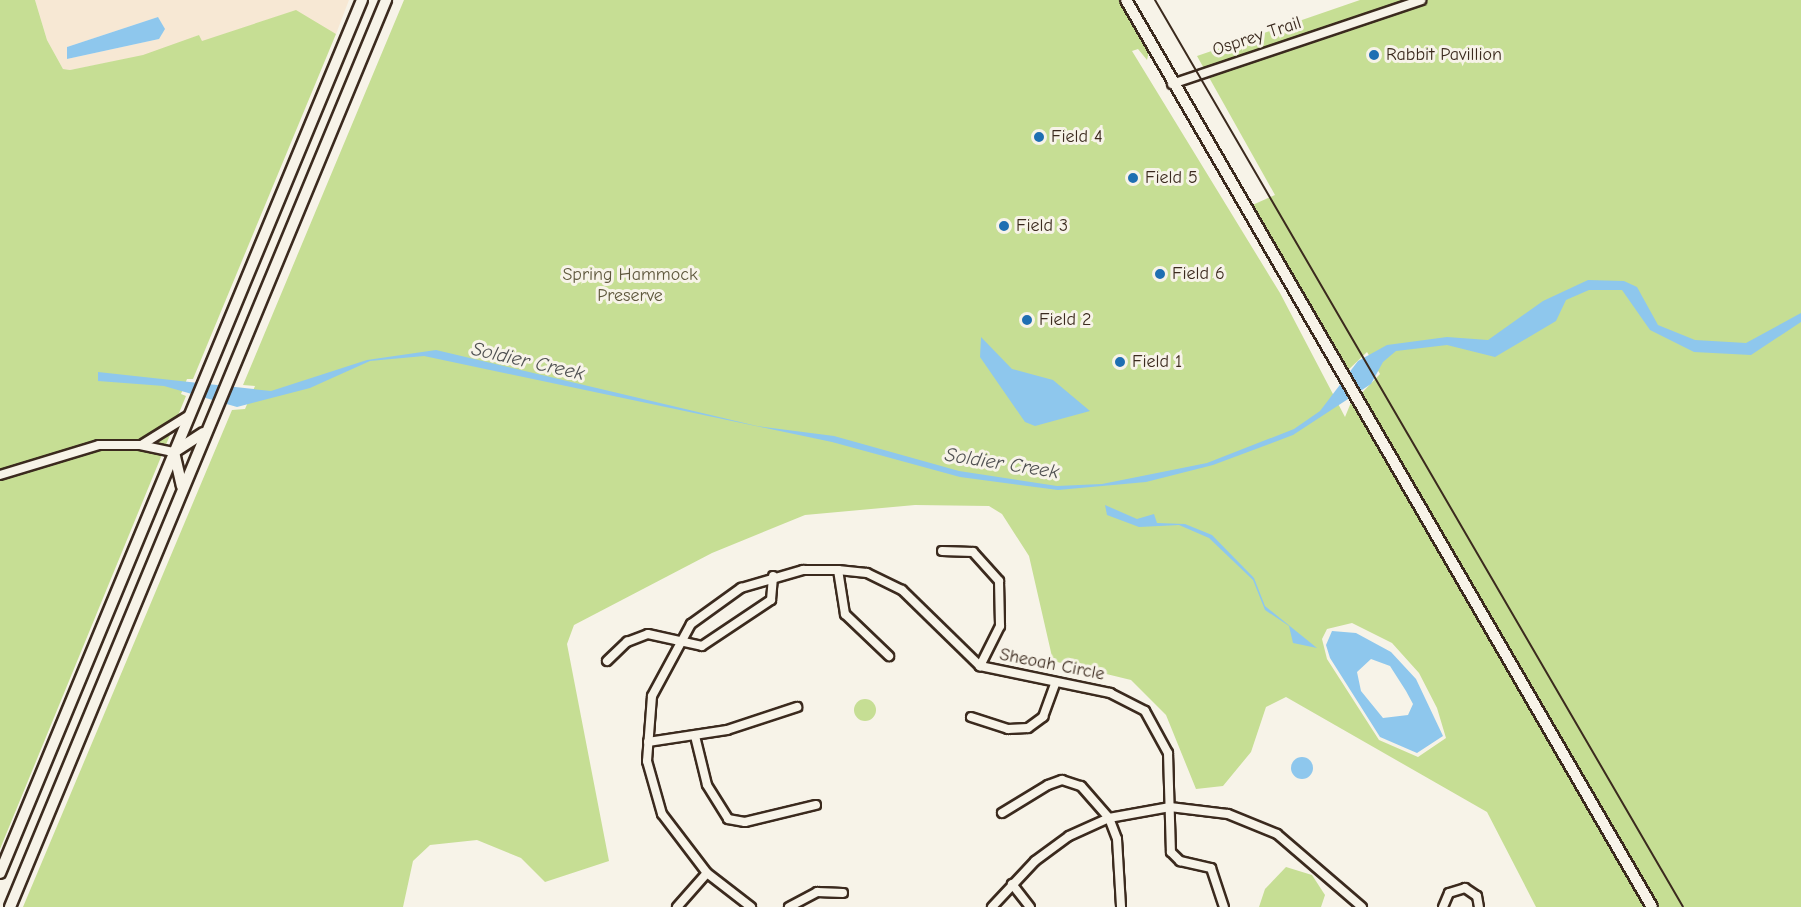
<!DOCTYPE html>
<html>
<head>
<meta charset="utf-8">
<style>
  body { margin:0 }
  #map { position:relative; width:1801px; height:907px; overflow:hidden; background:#f7f3e8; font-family:"Comic Neue",sans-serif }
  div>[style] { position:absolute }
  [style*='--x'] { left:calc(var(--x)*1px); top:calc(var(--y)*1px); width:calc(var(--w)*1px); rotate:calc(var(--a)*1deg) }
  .built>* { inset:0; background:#f7e8d4 }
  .green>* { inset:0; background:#c6de94 }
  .round { border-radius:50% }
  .water>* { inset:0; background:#8ec7ed }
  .stream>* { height:2px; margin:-1px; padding:0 1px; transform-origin:1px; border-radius:1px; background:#8ec7ed }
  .roads { filter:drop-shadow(2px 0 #3b2a1e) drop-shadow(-2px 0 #3b2a1e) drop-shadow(0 2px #3b2a1e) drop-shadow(0 -2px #3b2a1e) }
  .minor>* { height:8px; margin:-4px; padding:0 4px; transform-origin:4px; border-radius:4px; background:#f7f3e8 }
  .major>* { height:10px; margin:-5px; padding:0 5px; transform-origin:5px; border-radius:5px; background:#f7f3e8 }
  .rail>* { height:2px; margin:-1px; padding:0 1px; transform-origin:1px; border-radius:1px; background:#3b2a1e }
  .dots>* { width:16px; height:16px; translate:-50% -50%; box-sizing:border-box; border:3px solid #f7f3e8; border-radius:50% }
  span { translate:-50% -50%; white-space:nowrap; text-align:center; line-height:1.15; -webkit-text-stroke:6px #f7f3e8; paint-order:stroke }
  .street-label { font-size:18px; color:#3b2a1e }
  .poi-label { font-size:18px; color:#3b2a1e }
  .left { translate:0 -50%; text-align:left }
  .park-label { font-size:18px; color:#5e573c }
  .water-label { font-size:20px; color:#505152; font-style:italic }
</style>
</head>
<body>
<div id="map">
  <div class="built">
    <div style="clip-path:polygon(evenodd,35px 0,349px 0,336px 34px,285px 14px,201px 42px,199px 35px,157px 53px,70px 70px,63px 69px,47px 40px,35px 0,158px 17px,159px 39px,67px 59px,67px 47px,158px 17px)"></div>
  </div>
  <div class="green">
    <div style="clip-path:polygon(0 0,35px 0,47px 40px,63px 69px,70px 70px,143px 55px,199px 35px,202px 41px,296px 10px,336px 34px,193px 379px,187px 379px,181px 394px,186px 396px,0 849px)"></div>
    <div style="clip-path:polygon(evenodd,404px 0,1121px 0,1149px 51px,1147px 60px,1138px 49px,1132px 51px,1280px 293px,1345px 417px,1352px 400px,1648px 907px,1536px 907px,1487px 812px,1286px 697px,1266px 707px,1251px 752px,1223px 786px,1196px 789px,1166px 715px,1131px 680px,1053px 661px,1029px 556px,1002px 514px,989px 506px,915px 505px,805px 515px,712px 553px,574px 625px,567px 644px,609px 861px,545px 882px,521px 858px,477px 840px,430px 845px,413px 861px,403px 907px,23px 907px,232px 410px,245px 409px,252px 393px,255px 386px,243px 385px,404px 0,1352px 623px,1392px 643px,1419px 673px,1437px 708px,1446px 738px,1418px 757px,1379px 740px,1327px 659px,1322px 639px,1327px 629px,1352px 623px)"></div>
    <div style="clip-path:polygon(1360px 0,1801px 0,1801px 907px,1657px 907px,1359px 396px,1380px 374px,1367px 352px,1345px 373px,1248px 207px,1275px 195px,1197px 56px)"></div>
    <div class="round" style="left:854px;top:699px;width:22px;height:22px"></div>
    <div style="clip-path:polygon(1286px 867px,1312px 875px,1325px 895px,1321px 907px,1259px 907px,1265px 889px)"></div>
  </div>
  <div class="water">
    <div style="clip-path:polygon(158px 17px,165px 29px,159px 39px,67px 59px,67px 47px)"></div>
    <div style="clip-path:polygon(1588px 280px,1624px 281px,1637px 287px,1658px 325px,1695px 340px,1746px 343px,1801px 313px,1801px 322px,1751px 355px,1694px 352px,1650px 330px,1622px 290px,1589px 290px,1566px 300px,1556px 321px,1495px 357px,1447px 345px,1396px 351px,1383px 362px,1371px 384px,1293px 435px,1213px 465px,1146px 482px,1058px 490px,960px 477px,832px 442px,424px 356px,370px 361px,310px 388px,237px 407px,164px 386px,98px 381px,98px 372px,271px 391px,367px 360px,436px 350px,757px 426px,834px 436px,959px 471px,1057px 486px,1102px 484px,1207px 463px,1294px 429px,1320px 411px,1358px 361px,1387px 345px,1447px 337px,1488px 340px,1543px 301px)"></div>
    <div style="clip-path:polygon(981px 337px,1012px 369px,1053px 380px,1090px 411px,1035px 426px,1025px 422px,980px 357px)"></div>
    <div style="clip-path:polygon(1105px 505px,1137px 519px,1154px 514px,1157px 523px,1185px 524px,1212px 535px,1254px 578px,1265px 606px,1317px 648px,1293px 643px,1289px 626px,1265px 610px,1253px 580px,1209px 538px,1179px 525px,1139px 527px,1107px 515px)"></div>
    <div style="clip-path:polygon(evenodd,1332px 631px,1356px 633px,1391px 652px,1416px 679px,1443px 736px,1417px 753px,1380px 737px,1330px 658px,1326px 645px,1332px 631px,1371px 659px,1390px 666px,1406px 691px,1413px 704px,1408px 715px,1383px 718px,1361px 691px,1357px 672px,1371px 659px)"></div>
    <div class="round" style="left:1291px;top:757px;width:22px;height:22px"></div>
  </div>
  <div class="stream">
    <div style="--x:874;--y:450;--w:15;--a:16"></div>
  </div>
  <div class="roads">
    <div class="minor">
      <div style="--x:1172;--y:84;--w:263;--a:-18.6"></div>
      <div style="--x:143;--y:444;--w:53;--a:-31.9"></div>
      <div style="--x:0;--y:475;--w:103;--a:-16.9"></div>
      <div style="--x:99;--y:445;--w:41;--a:0"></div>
      <div style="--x:140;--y:445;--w:35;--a:12"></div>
      <div style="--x:942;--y:551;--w:31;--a:2"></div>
      <div style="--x:973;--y:552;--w:39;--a:48"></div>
      <div style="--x:999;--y:581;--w:45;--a:88.7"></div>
      <div style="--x:1000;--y:626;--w:45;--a:116.6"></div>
      <div style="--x:838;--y:570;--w:45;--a:81"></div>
      <div style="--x:845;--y:614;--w:61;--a:43.7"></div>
      <div style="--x:607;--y:661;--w:28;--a:-44"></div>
      <div style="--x:627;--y:642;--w:22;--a:-21"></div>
      <div style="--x:648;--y:634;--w:55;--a:12.5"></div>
      <div style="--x:702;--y:646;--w:83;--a:-33.7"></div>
      <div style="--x:771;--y:600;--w:24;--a:-85"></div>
      <div style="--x:971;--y:717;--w:39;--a:18"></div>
      <div style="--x:1008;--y:729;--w:20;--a:-3"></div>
      <div style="--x:1028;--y:728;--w:19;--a:-36"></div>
      <div style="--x:1043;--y:717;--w:35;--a:-70"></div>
      <div style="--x:695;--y:736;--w:50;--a:76.2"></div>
      <div style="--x:707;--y:785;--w:40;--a:58"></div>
      <div style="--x:728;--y:819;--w:17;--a:10"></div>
      <div style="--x:745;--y:822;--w:73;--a:-13.5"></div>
      <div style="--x:648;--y:742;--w:80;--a:-8.6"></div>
      <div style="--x:727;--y:730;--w:74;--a:-18.2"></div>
      <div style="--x:1002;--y:813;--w:54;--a:-31.3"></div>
      <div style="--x:1048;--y:785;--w:15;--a:-20"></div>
      <div style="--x:1062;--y:780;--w:20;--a:18"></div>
      <div style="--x:1081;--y:786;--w:43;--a:48.8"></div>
      <div style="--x:1109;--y:818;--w:22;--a:69"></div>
      <div style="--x:1117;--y:839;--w:68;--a:86.6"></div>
      <div style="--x:1012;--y:884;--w:29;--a:52"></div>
      <div style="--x:677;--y:907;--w:45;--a:-48.6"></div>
      <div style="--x:751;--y:907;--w:56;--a:-142.3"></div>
      <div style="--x:707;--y:873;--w:74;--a:-127.3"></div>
      <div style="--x:662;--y:814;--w:55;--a:-105.8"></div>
      <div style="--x:647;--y:761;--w:65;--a:-85.6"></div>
      <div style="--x:652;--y:696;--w:82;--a:-61.6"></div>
      <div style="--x:691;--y:624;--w:62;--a:-35.8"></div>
      <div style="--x:741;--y:588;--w:65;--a:-16.2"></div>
      <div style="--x:803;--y:570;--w:35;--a:0"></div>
      <div style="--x:838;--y:570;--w:29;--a:6"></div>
      <div style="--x:867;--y:573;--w:39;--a:26"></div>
      <div style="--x:902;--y:590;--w:109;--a:44.3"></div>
      <div style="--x:980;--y:666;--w:133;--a:11.7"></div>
      <div style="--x:1110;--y:693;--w:39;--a:27"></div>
      <div style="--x:1145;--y:711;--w:48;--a:61.3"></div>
      <div style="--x:1168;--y:753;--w:99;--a:88.3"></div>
      <div style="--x:1171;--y:852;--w:13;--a:45"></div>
      <div style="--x:1180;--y:861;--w:32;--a:13"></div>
      <div style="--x:1211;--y:868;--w:41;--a:71.6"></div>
      <div style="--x:789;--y:907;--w:32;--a:-28"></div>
      <div style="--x:817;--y:892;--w:26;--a:2"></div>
      <div style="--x:992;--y:907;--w:63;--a:-46.9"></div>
      <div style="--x:1035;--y:861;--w:42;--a:-36.3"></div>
      <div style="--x:1069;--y:836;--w:44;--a:-24.2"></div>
      <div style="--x:1109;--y:818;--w:62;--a:-10.2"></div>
      <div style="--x:1170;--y:807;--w:58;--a:6.9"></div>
      <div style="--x:1228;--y:814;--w:53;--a:22.2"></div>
      <div style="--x:1277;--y:834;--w:112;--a:40.7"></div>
      <div style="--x:1443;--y:907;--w:15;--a:-67"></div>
      <div style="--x:1449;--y:893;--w:17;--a:-17"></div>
      <div style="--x:1465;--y:888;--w:14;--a:34"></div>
      <div style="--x:1477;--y:896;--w:11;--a:80"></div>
    </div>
    <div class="major">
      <div style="--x:1126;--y:0;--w:1048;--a:59.89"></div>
      <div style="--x:174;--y:452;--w:35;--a:-33"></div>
      <div style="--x:174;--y:452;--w:35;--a:77"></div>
      <div style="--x:0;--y:873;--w:945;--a:-67.48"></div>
      <div style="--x:10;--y:907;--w:982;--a:-67.48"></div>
    </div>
  </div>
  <div class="rail">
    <div style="--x:1155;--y:0;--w:1049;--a:59.79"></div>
  </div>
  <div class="dots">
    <div style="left:1374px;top:55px;background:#1f6fb2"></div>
    <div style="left:1039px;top:137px;background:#1f6fb2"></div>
    <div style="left:1133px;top:178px;background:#1f6fb2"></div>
    <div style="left:1004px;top:226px;background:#1f6fb2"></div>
    <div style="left:1160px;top:274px;background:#1f6fb2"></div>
    <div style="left:1027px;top:320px;background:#1f6fb2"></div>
    <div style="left:1120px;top:362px;background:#1f6fb2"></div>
  </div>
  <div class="street-label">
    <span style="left:1257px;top:37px;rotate:-18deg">Osprey Trail</span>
    <span style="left:1052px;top:665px;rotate:11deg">Sheoah Circle</span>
  </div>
  <div class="poi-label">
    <span class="left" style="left:1386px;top:55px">Rabbit Pavillion</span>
    <span class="left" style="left:1051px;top:137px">Field 4</span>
    <span class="left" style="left:1145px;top:178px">Field 5</span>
    <span class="left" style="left:1016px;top:226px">Field 3</span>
    <span class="left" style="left:1172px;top:274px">Field 6</span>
    <span class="left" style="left:1039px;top:320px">Field 2</span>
    <span class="left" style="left:1132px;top:362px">Field 1</span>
  </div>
  <div class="park-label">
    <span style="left:630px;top:286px">Spring Hammock<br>Preserve</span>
  </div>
  <div class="water-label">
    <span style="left:528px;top:361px;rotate:13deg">Soldier Creek</span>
    <span style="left:1002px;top:463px;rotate:9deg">Soldier Creek</span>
  </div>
</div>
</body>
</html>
